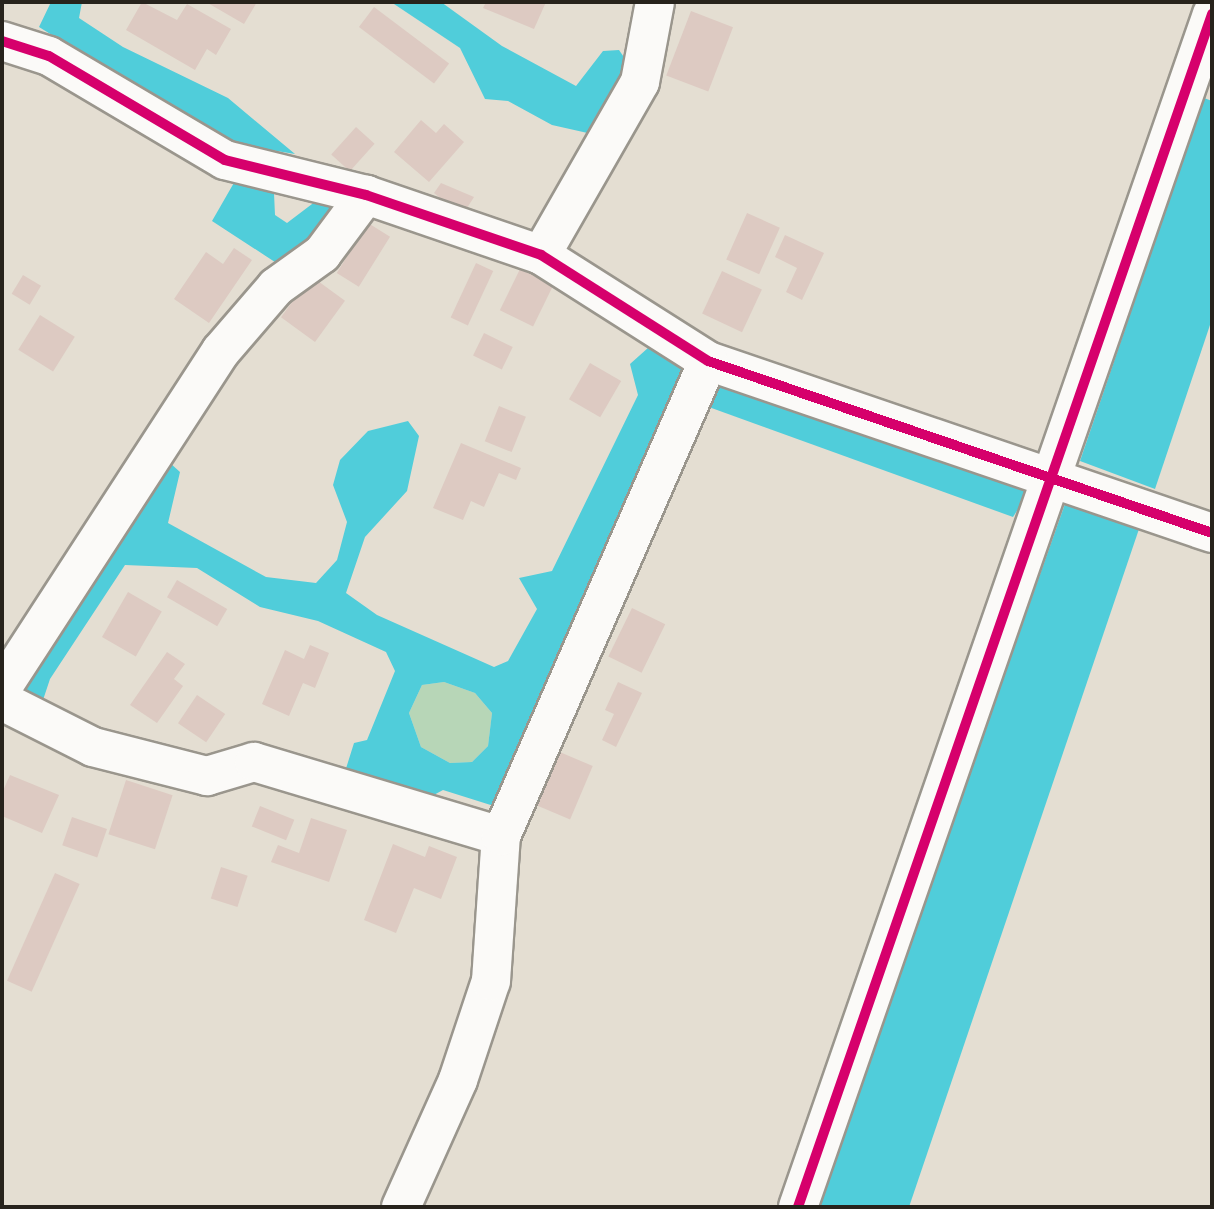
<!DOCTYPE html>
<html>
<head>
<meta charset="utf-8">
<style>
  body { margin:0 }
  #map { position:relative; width:1214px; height:1209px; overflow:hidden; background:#e4ded2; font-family:Mulish,sans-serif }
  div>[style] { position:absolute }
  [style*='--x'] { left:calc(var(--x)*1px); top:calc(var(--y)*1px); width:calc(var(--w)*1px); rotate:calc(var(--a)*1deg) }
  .green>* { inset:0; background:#b7d6b7 }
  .water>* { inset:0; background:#50cdda }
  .building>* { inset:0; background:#ddcac2; transform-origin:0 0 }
  .roads { filter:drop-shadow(2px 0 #9a968d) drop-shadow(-2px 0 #9a968d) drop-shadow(0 2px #9a968d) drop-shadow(0 -2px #9a968d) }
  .minor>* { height:38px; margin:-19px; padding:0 19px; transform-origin:19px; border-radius:19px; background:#fbfaf8 }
  .cycleway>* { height:10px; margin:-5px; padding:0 5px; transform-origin:5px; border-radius:5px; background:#d6006c }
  span { translate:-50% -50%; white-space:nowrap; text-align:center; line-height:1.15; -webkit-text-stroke:6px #ebe0cb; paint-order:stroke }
  .frame { position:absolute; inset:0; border:4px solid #27231c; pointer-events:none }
</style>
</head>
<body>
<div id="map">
  <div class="green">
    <div style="clip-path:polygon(444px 682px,475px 693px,492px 713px,488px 746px,472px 762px,450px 763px,421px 747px,409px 713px,422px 685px)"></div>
  </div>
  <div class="water">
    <div style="clip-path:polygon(51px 2px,82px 2px,79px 18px,123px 47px,228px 98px,295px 154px,227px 143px,39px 27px)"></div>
    <div style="clip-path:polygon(391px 2px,441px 2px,502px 46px,576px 86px,603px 51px,619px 50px,630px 66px,592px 134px,552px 125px,508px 101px,485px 99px,460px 48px)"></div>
    <div style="clip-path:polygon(1204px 98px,1212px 101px,1212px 319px,1155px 489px,1080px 461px)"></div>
    <div style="clip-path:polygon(235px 181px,274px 193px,275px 215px,287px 223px,316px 201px,334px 207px,315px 241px,278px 264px,212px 221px)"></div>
    <div style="clip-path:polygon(evenodd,658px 339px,683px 360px,687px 380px,497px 807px,443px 790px,419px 803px,343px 778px,354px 743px,367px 740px,395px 671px,386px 652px,318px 621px,260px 607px,197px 568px,125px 565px,50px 679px,39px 712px,24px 704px,20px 681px,170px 463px,180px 472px,168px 523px,266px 577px,316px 583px,337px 560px,347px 522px,333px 485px,340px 460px,368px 431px,408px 421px,419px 436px,407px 491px,365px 537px,346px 593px,377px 615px,494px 667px,508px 661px,537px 609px,519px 578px,552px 571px,638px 395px,630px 364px,658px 339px,444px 682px,475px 693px,492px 713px,488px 746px,472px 762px,450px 763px,421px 747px,409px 713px,422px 685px,444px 682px)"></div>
    <div style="clip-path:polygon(723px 376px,1026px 481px,1024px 500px,1013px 517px,706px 406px)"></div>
    <div style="clip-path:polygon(1066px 501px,1139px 529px,909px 1207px,816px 1207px)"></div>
  </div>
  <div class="building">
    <div style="clip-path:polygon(142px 2px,177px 20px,187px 4px,231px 29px,216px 55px,207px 49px,195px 70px,126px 30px)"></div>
    <div style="clip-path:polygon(206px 2px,257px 2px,244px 24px)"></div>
    <div style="clip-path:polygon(486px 2px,546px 2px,534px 29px,483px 8px)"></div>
    <div style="left:374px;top:7px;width:94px;height:25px;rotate:37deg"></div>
    <div style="left:691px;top:11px;width:45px;height:69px;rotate:21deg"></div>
    <div style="clip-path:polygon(421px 120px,436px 133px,444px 124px,464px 142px,429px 182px,394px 152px)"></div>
    <div style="left:356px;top:127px;width:25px;height:37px;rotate:42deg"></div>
    <div style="clip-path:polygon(441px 183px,474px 197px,462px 216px,434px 193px)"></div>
    <div style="left:747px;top:213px;width:36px;height:51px;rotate:24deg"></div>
    <div style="left:368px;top:223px;width:26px;height:59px;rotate:32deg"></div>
    <div style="clip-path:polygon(785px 235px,824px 253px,802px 300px,786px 292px,797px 268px,775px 257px)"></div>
    <div style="clip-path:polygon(234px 248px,252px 260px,209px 323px,174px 299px,206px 252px,223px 264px)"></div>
    <div style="left:476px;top:263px;width:19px;height:60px;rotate:25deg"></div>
    <div style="left:520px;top:269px;width:37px;height:46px;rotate:26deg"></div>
    <div style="left:722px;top:271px;width:44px;height:47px;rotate:25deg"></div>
    <div style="left:23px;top:275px;width:21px;height:22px;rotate:31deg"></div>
    <div style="left:311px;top:276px;width:42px;height:51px;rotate:36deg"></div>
    <div style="left:40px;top:315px;width:41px;height:41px;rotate:32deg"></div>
    <div style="left:484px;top:333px;width:32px;height:25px;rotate:26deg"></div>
    <div style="left:590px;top:363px;width:36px;height:42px;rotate:30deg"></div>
    <div style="left:499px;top:406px;width:29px;height:38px;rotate:22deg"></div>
    <div style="clip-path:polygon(461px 443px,521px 468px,516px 480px,499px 473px,484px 507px,471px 501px,463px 520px,433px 508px)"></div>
    <div style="left:177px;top:580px;width:58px;height:20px;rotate:30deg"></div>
    <div style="left:128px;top:592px;width:39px;height:52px;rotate:30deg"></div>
    <div style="left:632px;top:608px;width:37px;height:54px;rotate:26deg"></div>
    <div style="clip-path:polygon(310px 645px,329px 653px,315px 688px,303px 683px,289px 716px,262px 704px,285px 650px,304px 659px)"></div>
    <div style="clip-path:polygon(167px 652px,185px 664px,174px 679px,183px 686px,157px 723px,130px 705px)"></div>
    <div style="clip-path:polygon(618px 682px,642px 693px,616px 747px,602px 740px,614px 714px,605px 710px)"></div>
    <div style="left:197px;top:695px;width:34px;height:34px;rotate:34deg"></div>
    <div style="left:555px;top:750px;width:41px;height:58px;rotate:23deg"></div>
    <div style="clip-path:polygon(10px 775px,59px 795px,42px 833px,2px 816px,2px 793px)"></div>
    <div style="left:126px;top:780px;width:49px;height:57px;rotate:18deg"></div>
    <div style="left:260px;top:806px;width:37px;height:22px;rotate:22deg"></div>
    <div style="left:72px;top:817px;width:37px;height:30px;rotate:19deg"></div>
    <div style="clip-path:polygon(311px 818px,347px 830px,329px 882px,271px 862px,278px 845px,299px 853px)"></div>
    <div style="clip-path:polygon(393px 844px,425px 857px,429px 846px,457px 857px,441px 899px,414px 888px,396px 933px,364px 920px)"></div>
    <div style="left:221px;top:867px;width:28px;height:33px;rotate:18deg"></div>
    <div style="left:55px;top:873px;width:27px;height:118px;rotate:24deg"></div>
  </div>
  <div class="roads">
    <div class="minor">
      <div style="--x:2;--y:41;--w:49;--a:17.7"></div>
      <div style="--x:49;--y:56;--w:204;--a:30.6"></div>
      <div style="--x:225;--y:160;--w:145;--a:13.9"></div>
      <div style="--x:366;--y:195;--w:185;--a:18.9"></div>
      <div style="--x:541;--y:255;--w:198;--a:32.4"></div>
      <div style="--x:708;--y:361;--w:533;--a:18.84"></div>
      <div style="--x:541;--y:255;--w:199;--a:-60.2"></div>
      <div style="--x:640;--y:82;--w:81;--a:-79.4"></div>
      <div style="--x:2;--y:688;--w:402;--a:-57"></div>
      <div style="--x:221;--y:351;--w:84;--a:-49.3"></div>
      <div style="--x:276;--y:287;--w:57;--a:-35.7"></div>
      <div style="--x:322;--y:254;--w:74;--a:-53.3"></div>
      <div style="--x:2;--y:701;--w:102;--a:26.8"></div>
      <div style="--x:93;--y:747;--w:118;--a:14.3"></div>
      <div style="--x:207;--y:776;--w:49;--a:-16.6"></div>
      <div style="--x:254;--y:762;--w:258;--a:16.7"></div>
      <div style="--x:401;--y:1207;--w:139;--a:-65.8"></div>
      <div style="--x:458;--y:1080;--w:104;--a:-71.6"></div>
      <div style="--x:491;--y:981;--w:145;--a:-86.1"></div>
      <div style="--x:501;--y:836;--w:518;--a:-66.45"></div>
      <div style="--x:798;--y:1207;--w:1263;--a:-70.86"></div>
    </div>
  </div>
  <div class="cycleway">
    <div style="--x:2;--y:41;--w:49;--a:17.7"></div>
    <div style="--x:49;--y:56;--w:204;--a:30.6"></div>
    <div style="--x:225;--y:160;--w:145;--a:13.9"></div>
    <div style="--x:366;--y:195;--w:185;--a:18.9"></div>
    <div style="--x:541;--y:255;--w:198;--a:32.4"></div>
    <div style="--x:708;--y:361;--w:533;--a:18.84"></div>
    <div style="--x:798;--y:1207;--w:1263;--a:-70.86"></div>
  </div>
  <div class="frame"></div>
</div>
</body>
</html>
